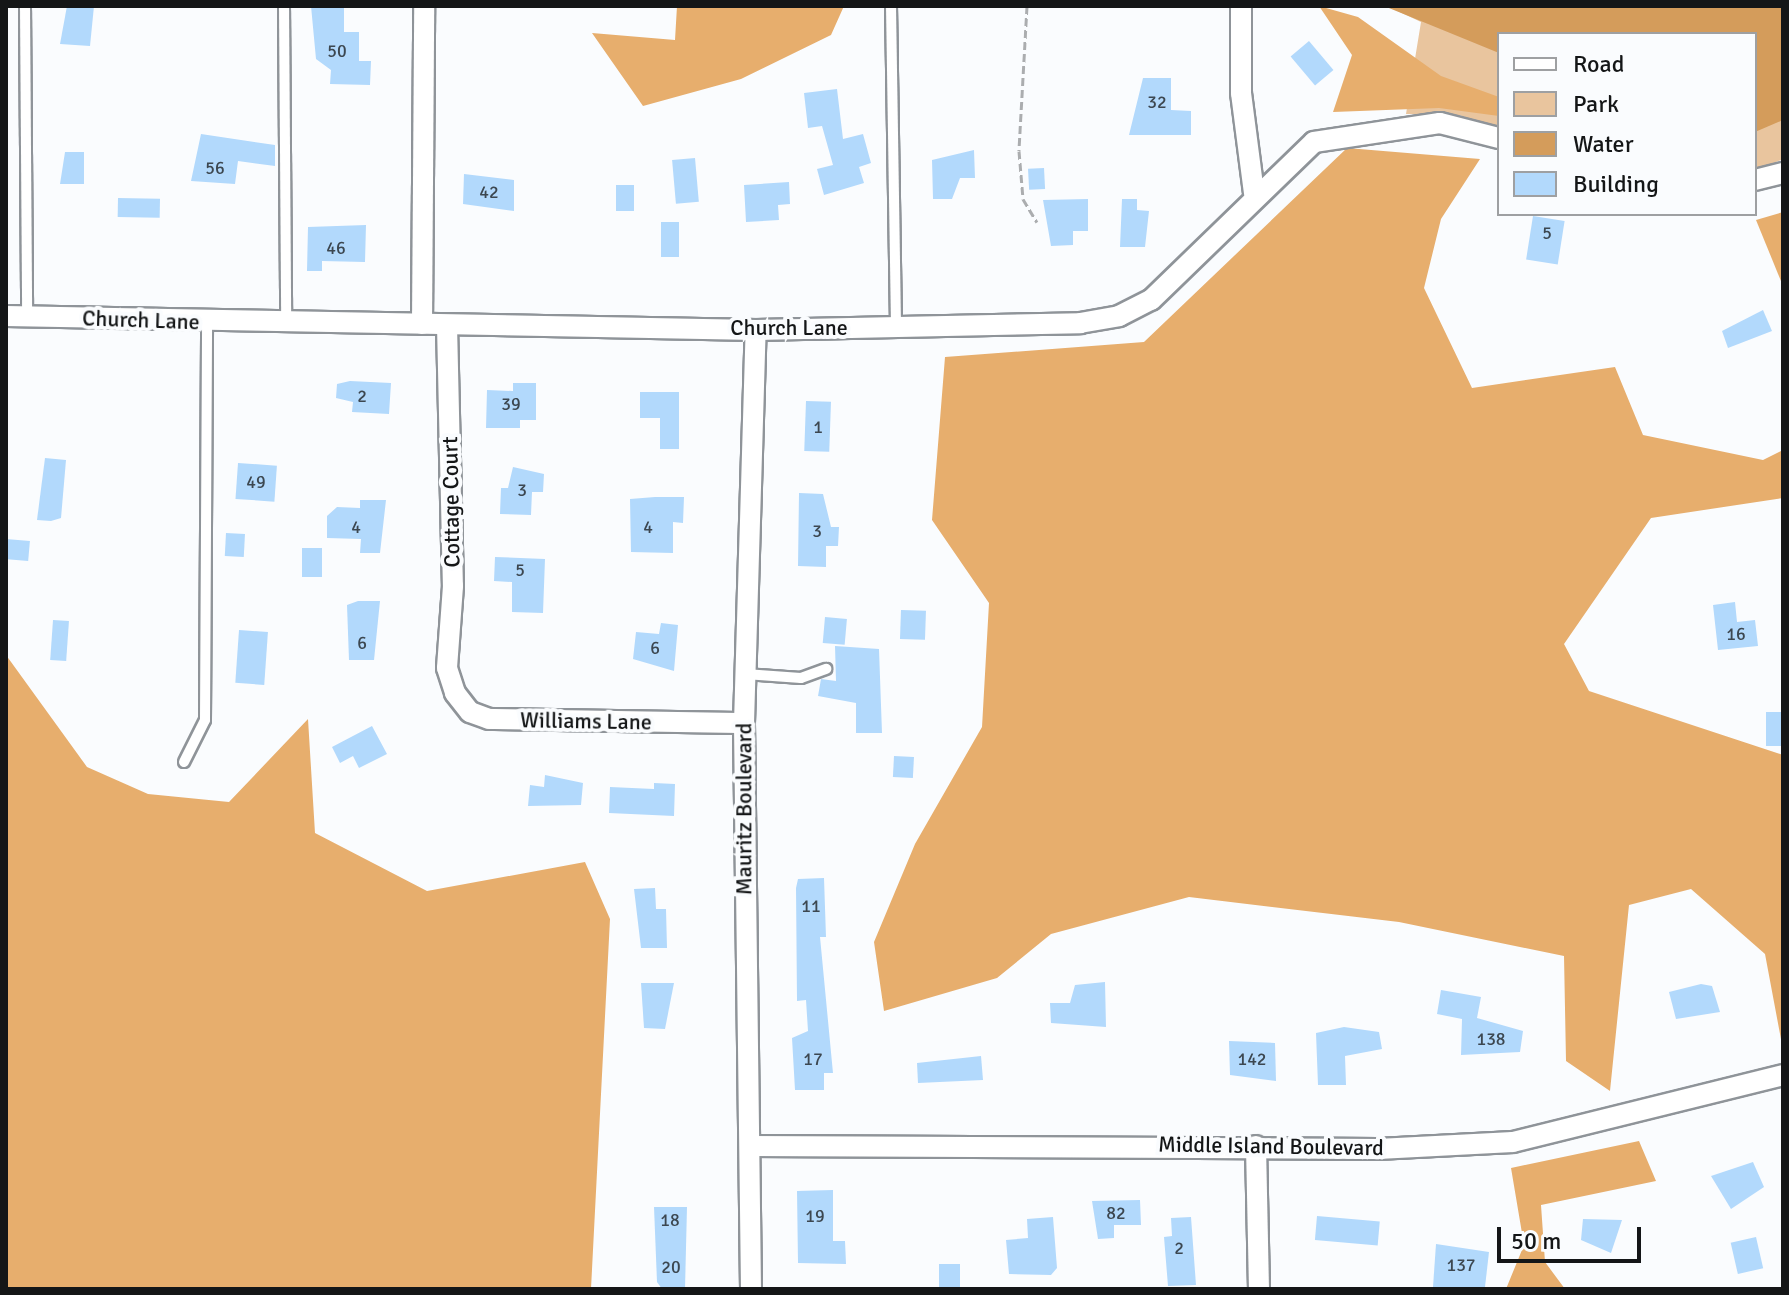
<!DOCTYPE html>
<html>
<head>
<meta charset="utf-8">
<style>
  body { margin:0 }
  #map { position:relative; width:1789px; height:1295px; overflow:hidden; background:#fafcfe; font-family:Signika,sans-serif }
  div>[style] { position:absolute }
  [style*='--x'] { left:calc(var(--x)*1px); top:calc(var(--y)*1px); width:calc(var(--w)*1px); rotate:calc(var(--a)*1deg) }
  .green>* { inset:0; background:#e9c59e }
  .forest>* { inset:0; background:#e7ae6d }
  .water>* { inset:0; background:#d49c5b }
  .building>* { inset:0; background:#b2d9fc; transform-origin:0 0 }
  .path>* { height:3px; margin-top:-1.5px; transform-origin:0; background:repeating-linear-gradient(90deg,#abadaf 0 8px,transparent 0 12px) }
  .roads { filter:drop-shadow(2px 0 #8f9499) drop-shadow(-2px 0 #8f9499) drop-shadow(0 2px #8f9499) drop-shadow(0 -2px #8f9499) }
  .lane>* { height:10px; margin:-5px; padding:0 5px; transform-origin:5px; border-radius:5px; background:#fff }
  .street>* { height:20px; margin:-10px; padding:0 10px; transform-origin:10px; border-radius:10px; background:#fff }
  span { translate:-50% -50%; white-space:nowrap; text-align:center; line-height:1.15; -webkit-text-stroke:8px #fafcfe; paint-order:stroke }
  .number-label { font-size:18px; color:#3c4750 }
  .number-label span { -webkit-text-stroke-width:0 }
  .street-label { font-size:22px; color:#141617 }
  .frame { position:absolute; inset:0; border:8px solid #141617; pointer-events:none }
  .legend { position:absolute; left:1497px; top:32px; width:260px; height:184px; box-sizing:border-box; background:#fafcfe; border:2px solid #9ea0a2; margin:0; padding:10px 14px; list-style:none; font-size:24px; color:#141617 }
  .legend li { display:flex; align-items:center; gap:16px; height:40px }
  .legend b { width:40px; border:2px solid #9ea0a2 }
  .scale { position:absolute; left:1497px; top:1227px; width:144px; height:36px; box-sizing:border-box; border:4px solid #141617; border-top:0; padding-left:10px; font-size:24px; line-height:28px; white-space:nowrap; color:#141617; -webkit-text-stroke:6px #fafcfe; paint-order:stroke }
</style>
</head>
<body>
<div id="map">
  <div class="green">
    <div style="clip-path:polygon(1387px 6px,1783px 6px,1783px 159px,1755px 171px,1755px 34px,1499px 34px,1499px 128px,1459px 115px,1406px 114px,1421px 22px)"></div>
  </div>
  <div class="forest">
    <div style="clip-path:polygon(677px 6px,844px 6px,831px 35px,741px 79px,643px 106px,592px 33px,675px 40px)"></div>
    <div style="clip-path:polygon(1319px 6px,1358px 17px,1441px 76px,1499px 97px,1499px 116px,1439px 108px,1333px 112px,1352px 55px)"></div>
    <div style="clip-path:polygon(1347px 148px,1480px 159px,1441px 219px,1424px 288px,1472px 388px,1615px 367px,1643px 435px,1763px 460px,1783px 450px,1783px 498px,1651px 518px,1564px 644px,1589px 691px,1783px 755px,1783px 1050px,1765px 954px,1691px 889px,1629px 905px,1610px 1091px,1566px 1061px,1564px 956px,1399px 922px,1189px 897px,1051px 934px,997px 978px,884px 1011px,874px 942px,915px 844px,982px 727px,989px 603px,932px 520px,945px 357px,1144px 342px)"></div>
    <div style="clip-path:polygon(1783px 212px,1783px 286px,1756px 220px)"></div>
    <div style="clip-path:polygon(6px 655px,87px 767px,148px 794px,229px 802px,308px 719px,315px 833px,427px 891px,585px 862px,610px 919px,591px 1289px,6px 1289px)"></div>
    <div style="clip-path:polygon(1639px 1141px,1656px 1181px,1541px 1205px,1545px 1262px,1565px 1289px,1506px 1289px,1524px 1245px,1511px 1168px)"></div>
  </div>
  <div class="water">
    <div style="clip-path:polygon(1384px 6px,1783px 6px,1783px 120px,1755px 132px,1755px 34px,1499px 34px,1499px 53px)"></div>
  </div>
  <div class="building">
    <div style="clip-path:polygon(67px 6px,94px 6px,90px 46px,60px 44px)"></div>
    <div style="clip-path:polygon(311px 6px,344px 6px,344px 32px,359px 32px,359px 61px,371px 61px,370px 85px,330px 84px,331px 70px,316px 59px)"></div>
    <div style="left:1309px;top:41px;width:38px;height:24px;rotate:50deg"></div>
    <div style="clip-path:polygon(1143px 78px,1171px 78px,1171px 110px,1191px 111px,1191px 135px,1129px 135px)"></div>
    <div style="clip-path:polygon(837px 89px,843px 139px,863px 134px,871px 163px,859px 167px,864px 183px,824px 195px,817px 169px,833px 165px,822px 126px,808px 128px,804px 93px)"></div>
    <div style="clip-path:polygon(201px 134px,275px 145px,275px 166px,238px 161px,235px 184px,191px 181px)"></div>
    <div style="clip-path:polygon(974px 150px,975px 178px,960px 178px,952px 199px,933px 199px,932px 160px)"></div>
    <div style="clip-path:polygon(65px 152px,84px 152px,84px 184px,60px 184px)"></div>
    <div style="left:695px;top:158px;width:44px;height:23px;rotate:85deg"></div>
    <div style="left:1044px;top:168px;width:21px;height:16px;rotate:87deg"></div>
    <div style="clip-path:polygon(464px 174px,514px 180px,514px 211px,463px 204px)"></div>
    <div style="clip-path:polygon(789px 182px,790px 204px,778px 205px,779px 220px,746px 222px,744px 185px)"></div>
    <div style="left:616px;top:185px;width:18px;height:26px"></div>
    <div style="left:118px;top:198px;width:42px;height:19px;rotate:1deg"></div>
    <div style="clip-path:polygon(1088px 199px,1088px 231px,1073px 231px,1073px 245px,1051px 246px,1043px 200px)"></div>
    <div style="clip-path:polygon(1122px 199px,1137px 199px,1137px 210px,1149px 211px,1145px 247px,1120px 247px)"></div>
    <div style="left:1533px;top:216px;width:32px;height:44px;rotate:9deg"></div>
    <div style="left:661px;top:222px;width:18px;height:35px"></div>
    <div style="clip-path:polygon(366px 225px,365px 262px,322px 261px,322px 271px,307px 271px,308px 227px)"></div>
    <div style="clip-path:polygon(1763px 310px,1772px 331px,1728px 348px,1722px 331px)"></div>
    <div style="clip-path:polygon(350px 381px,391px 383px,389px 414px,352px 412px,353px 402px,336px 398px,337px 384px)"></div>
    <div style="clip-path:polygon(513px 383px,536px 383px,536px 420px,520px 420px,520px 428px,486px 428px,487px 390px,513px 391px)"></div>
    <div style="clip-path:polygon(640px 392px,679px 392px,679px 449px,660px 449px,660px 418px,640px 418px)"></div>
    <div style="left:806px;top:401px;width:25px;height:50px;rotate:2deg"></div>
    <div style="clip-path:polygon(45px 458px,66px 460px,61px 518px,51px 521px,37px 520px)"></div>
    <div style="left:238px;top:463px;width:39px;height:36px;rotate:4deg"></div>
    <div style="clip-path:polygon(513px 467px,544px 474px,543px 492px,532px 492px,531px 515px,500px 514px,501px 488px,508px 488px)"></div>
    <div style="clip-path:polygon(799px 493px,823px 494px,831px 527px,839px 527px,838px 546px,826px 546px,826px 567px,798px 566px)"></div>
    <div style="clip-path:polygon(655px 497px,684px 497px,683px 523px,673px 522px,673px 553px,631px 552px,630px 499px)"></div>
    <div style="clip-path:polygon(360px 500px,386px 500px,380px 553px,360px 553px,361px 539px,327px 538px,327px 516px,337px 507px,360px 508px)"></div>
    <div style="left:226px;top:533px;width:19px;height:23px;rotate:3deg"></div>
    <div style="left:6px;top:539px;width:24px;height:20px;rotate:5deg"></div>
    <div style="left:302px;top:548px;width:20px;height:29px"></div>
    <div style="clip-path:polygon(495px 557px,545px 559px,543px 613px,512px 612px,512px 582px,494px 581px)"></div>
    <div style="clip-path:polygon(358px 601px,380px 601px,374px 660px,349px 660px,347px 605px)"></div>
    <div style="clip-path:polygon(1735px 602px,1737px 622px,1755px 620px,1758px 646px,1718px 650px,1713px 605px)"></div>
    <div style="left:901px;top:610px;width:25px;height:29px;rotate:2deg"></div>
    <div style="left:825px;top:617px;width:22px;height:26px;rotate:5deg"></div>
    <div style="left:53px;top:620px;width:16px;height:40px;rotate:4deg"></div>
    <div style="clip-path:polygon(661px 623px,678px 625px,674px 671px,633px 659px,636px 632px,659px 634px)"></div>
    <div style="left:239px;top:630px;width:29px;height:53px;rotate:4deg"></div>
    <div style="clip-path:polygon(835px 646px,879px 649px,882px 733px,856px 733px,856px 703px,818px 696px,821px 679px,836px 681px)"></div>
    <div style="left:1766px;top:712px;width:17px;height:34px"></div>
    <div style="clip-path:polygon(372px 726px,387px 754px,359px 768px,353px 756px,340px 763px,332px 747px)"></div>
    <div style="left:894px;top:756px;width:20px;height:21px;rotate:3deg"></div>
    <div style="clip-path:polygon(545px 775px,583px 783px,581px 805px,528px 806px,530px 785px,544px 787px)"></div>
    <div style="clip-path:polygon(654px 783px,675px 784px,674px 816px,609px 813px,610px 787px,654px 789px)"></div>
    <div style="clip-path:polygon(824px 878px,826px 937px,820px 937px,833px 1073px,824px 1073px,824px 1090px,795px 1090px,792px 1038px,808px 1031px,806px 1000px,797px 1001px,796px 888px,798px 879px)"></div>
    <div style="clip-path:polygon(655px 888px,656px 909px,666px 909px,667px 948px,641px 948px,634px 889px)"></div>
    <div style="clip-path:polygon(1105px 982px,1106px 1027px,1051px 1023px,1050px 1003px,1070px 1003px,1075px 985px)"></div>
    <div style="clip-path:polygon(641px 983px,674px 983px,665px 1029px,644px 1028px)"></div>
    <div style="clip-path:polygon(1701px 984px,1712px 986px,1720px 1012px,1676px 1019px,1669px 992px)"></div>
    <div style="clip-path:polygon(1441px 990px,1481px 997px,1477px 1018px,1523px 1031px,1520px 1052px,1461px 1055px,1462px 1019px,1437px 1014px)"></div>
    <div style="clip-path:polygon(1344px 1027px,1379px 1032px,1382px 1049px,1345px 1056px,1346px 1085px,1318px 1085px,1316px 1033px)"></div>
    <div style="clip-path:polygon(1229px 1041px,1275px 1043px,1276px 1081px,1230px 1075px)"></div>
    <div style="clip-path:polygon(981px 1056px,983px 1080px,918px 1083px,917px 1063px)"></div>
    <div style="clip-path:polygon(1753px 1162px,1764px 1187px,1731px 1209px,1711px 1176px)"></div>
    <div style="clip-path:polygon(833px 1190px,833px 1241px,845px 1241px,846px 1264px,798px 1263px,797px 1191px)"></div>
    <div style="clip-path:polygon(1140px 1200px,1141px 1225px,1114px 1225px,1114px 1238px,1098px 1239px,1092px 1201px)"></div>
    <div style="clip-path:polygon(654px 1207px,687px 1207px,685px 1289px,662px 1289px,657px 1282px)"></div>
    <div style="left:1317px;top:1216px;width:63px;height:24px;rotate:5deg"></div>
    <div style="clip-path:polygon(1053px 1217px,1057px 1268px,1051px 1275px,1009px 1274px,1006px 1240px,1028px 1238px,1027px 1219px)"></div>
    <div style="clip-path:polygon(1191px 1217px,1196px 1285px,1168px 1286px,1164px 1237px,1172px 1236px,1171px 1218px)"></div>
    <div style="clip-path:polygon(1583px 1219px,1622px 1220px,1611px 1253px,1581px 1240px)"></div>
    <div style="left:1756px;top:1237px;width:32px;height:26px;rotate:77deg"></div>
    <div style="clip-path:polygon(1436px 1244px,1489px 1252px,1485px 1287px,1433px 1287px)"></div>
    <div style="left:960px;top:1264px;width:25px;height:21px;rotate:90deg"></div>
  </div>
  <div class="path">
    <div style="--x:1027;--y:6;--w:145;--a:93.2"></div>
    <div style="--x:1019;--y:151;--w:48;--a:85.2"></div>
    <div style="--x:1023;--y:199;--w:27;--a:59"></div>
  </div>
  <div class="roads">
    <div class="lane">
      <div style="--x:25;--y:6;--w:311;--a:89.6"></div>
      <div style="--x:284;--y:6;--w:317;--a:89.6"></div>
      <div style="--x:891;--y:6;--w:321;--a:89.1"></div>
      <div style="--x:745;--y:674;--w:56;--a:4.1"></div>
      <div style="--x:801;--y:678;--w:27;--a:-20"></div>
      <div style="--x:184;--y:762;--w:47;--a:-63.4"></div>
      <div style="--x:205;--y:720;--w:398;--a:-89.7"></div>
    </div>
    <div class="street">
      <div style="--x:1241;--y:6;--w:87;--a:90"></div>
      <div style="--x:1241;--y:93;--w:101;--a:82.6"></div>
      <div style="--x:1755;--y:180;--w:29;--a:-14"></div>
      <div style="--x:6;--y:316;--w:750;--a:1.07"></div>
      <div style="--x:756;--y:330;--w:324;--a:-1.2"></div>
      <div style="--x:1080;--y:323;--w:40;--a:-10"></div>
      <div style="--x:1119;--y:316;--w:36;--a:-27"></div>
      <div style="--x:1151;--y:300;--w:227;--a:-44.1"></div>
      <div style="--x:1314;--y:142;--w:127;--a:-8.6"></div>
      <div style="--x:1440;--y:123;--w:61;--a:14.3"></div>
      <div style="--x:422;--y:324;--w:318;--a:-89.6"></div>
      <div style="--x:447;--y:325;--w:261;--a:88.7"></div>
      <div style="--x:453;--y:586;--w:82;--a:94.2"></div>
      <div style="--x:447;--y:668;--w:26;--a:72"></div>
      <div style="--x:455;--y:693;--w:24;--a:52"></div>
      <div style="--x:470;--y:712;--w:20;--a:20"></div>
      <div style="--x:489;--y:719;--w:255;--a:0.9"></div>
      <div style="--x:750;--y:1146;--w:628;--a:0.27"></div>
      <div style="--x:1378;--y:1149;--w:135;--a:-3"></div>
      <div style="--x:1513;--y:1142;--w:278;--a:-13.9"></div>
      <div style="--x:1256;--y:1146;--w:143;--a:88.8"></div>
      <div style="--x:751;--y:1289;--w:566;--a:-90.71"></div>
      <div style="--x:744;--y:723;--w:393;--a:-88.3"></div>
    </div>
  </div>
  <div class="number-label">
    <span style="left:337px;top:51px">50</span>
    <span style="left:1157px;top:102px">32</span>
    <span style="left:215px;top:168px">56</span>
    <span style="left:489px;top:192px">42</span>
    <span style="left:1547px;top:233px">5</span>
    <span style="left:336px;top:248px">46</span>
    <span style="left:362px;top:396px">2</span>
    <span style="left:511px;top:404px">39</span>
    <span style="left:818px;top:427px">1</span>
    <span style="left:256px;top:482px">49</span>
    <span style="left:522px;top:490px">3</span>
    <span style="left:356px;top:527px">4</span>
    <span style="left:648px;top:527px">4</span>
    <span style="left:817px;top:531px">3</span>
    <span style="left:520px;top:570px">5</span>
    <span style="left:1736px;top:634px">16</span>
    <span style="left:362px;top:643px">6</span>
    <span style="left:655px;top:648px">6</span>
    <span style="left:811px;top:906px">11</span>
    <span style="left:1491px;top:1039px">138</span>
    <span style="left:813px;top:1059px">17</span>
    <span style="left:1252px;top:1059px">142</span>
    <span style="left:1116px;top:1213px">82</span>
    <span style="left:815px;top:1216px">19</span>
    <span style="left:670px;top:1220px">18</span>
    <span style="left:1179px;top:1248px">2</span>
    <span style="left:1461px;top:1265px">137</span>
    <span style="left:671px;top:1267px">20</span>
  </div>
  <div class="street-label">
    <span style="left:141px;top:320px;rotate:2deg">Church Lane</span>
    <span style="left:789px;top:328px">Church Lane</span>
    <span style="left:451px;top:502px;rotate:-91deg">Cottage Court</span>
    <span style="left:586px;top:721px;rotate:1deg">Williams Lane</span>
    <span style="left:744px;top:809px;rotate:-90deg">Mauritz Boulevard</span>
    <span style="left:1271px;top:1146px;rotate:1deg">Middle Island Boulevard</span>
  </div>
  <div class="frame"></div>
  <ul class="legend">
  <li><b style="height:10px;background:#fff"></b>Road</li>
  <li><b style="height:22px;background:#e9c59e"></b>Park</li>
  <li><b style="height:22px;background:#d49c5b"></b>Water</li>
  <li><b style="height:22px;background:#b2d9fc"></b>Building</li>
  </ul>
  <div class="scale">50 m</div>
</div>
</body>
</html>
